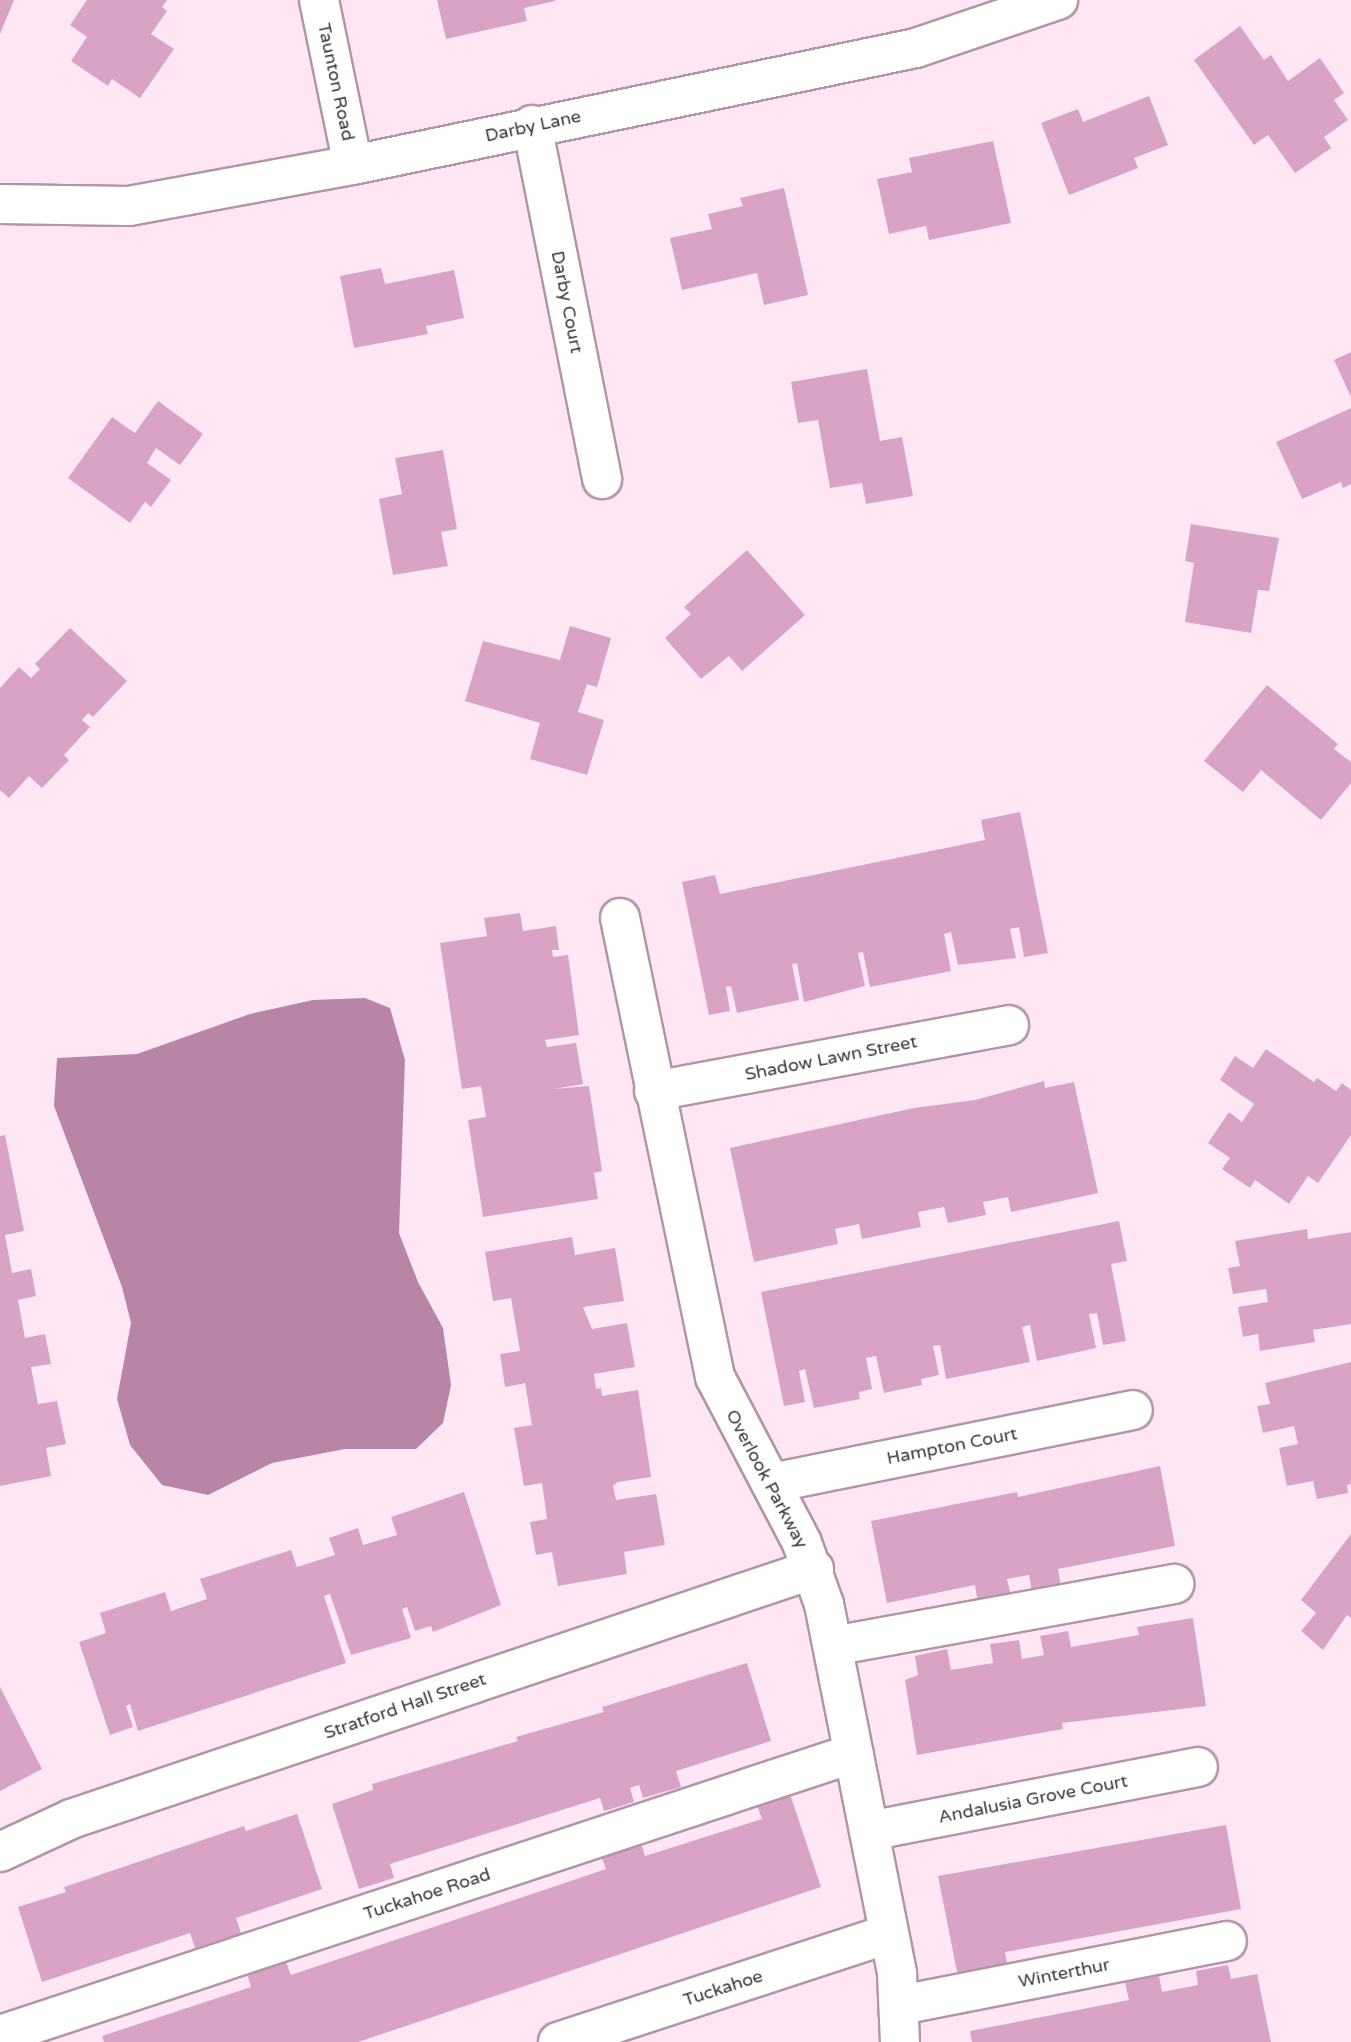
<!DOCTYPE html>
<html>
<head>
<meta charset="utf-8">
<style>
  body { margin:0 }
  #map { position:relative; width:1351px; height:2042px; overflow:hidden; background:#ffe6f5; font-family:"Varela Round",sans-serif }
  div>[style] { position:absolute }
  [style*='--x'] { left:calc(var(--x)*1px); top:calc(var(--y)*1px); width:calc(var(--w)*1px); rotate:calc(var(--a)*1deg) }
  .water>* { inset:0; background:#b985a7 }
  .building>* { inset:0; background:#d8a3c5 }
  .roads { filter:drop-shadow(2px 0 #b295a7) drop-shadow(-2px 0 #b295a7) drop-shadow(0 2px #b295a7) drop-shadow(0 -2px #b295a7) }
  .minor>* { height:38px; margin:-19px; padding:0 19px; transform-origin:19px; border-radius:19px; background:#fff }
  span { translate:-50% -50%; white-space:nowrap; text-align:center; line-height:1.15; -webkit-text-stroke:7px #fff; paint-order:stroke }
  .street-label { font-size:18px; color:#3e323a }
</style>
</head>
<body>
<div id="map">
  <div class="water">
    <div style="clip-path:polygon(365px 998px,390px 1008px,405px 1060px,399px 1233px,418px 1282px,443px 1328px,451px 1385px,443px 1423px,416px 1449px,345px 1449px,272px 1463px,208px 1495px,162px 1485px,130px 1445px,117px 1399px,131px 1323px,122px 1287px,54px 1106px,57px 1058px,137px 1054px,250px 1014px,313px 1000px)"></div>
  </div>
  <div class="building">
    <div style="clip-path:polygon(0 0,14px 0,0 34px)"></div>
    <div style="clip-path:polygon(87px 0,167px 0,162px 7px,167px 11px,151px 34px,174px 49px,140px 98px,112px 79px,108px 86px,71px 61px,87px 37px,70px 25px)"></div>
    <div style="clip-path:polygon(437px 0,555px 0,555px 1px,524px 8px,527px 21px,446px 39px)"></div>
    <div style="clip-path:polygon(1240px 26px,1264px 60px,1271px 55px,1288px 81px,1320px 58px,1344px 93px,1334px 100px,1348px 120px,1324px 137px,1331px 148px,1295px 173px,1268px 135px,1254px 145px,1194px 60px)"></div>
    <div style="clip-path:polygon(1149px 96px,1168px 145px,1134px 158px,1138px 168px,1069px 195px,1041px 123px,1078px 109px,1083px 122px)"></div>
    <div style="clip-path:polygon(993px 141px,1011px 223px,929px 240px,926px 226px,889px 234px,877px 179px,912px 172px,909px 158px)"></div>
    <div style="clip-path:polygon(784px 188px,808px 295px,764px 305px,757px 273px,682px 290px,670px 238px,712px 229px,708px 214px,743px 206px,740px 198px)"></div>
    <div style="clip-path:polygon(381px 268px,385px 284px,454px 270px,464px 318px,426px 326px,428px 334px,354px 348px,340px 276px)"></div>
    <div style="clip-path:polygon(1351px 352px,1351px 397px,1334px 360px)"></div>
    <div style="clip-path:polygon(867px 369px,880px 441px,902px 437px,913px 496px,866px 504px,862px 483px,830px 488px,818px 420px,798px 423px,791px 382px)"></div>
    <div style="clip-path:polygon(158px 401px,203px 434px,180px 465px,156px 448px,147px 463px,171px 480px,151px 507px,145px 502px,130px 523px,68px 478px,112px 417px,135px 433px)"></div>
    <div style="clip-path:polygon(1351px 408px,1351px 484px,1343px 488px,1341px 482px,1302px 499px,1276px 442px)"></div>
    <div style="clip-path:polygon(443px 450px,457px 529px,441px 532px,448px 566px,393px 575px,379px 499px,402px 494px,395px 458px)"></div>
    <div style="clip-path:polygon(1191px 524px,1279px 538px,1269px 591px,1258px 590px,1251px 633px,1185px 622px,1194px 563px,1185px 561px)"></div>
    <div style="clip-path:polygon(747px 550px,805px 615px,742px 671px,729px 656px,701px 679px,665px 638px,691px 614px,684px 607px)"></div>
    <div style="clip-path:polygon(570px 626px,611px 638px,597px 687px,587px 684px,578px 712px,604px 720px,587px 775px,530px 759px,540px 723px,465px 701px,483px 641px,560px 660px)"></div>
    <div style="clip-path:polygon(70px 628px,127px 681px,93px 717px,88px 713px,82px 720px,90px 727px,64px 755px,69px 760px,42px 788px,29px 776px,9px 798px,0 790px,0 688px,19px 667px,31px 678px,40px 669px,35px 664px)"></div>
    <div style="clip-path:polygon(1267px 685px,1338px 744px,1334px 749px,1351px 762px,1351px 783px,1321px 820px,1261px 770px,1243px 792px,1204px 761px)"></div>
    <div style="clip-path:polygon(1020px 812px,1048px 953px,1024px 957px,1019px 927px,1010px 929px,1016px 958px,958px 965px,951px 932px,944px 934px,951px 971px,870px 987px,863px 952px,858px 953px,865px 986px,804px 1002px,797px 963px,792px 964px,799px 1000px,737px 1013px,731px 986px,726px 987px,730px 1011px,709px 1015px,682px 882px,715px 875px,720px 894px,985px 840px,981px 820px)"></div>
    <div style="clip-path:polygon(520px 913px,523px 931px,556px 926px,559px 950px,552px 950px,553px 957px,568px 955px,579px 1035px,545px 1040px,547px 1047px,576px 1043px,583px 1084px,554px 1089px,589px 1086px,602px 1171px,594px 1173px,598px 1199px,483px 1217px,468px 1120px,486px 1117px,481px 1086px,462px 1089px,440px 943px,487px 936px,484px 918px)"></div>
    <div style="clip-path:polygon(1266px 1049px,1314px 1082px,1317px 1078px,1336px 1091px,1342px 1083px,1351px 1090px,1351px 1135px,1318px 1183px,1308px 1176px,1289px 1204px,1255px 1180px,1250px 1188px,1222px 1169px,1230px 1158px,1208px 1143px,1229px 1112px,1242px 1122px,1254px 1104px,1220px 1080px,1235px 1056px,1253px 1068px)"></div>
    <div style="clip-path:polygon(1044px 1081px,1045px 1088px,1074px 1082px,1098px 1193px,1011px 1212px,1008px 1197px,983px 1202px,986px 1215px,948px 1223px,944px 1207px,918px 1212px,921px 1227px,862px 1239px,859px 1224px,835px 1229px,838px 1244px,754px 1262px,730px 1148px,914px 1108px,975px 1100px)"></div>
    <div style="clip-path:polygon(5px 1135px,24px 1231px,5px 1235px,12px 1273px,31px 1269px,36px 1296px,18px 1300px,25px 1338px,45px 1334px,51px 1364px,31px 1367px,38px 1404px,57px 1401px,66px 1444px,46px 1448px,51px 1476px,0 1486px,0 1136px)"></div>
    <div style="clip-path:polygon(1119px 1221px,1127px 1261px,1111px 1264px,1126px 1341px,1103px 1345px,1097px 1313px,1089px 1314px,1096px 1348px,1037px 1361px,1030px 1325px,1022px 1327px,1030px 1362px,946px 1379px,940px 1345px,933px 1346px,939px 1375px,921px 1379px,922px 1385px,884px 1393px,876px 1356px,866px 1358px,872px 1389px,859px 1392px,860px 1399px,814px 1408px,805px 1369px,799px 1371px,805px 1402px,784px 1406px,761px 1292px)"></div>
    <div style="clip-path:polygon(1307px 1229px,1308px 1239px,1351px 1232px,1351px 1324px,1313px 1330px,1315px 1342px,1260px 1351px,1258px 1334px,1243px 1337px,1238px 1307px,1268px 1302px,1266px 1289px,1233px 1294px,1228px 1268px,1240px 1266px,1235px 1241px)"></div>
    <div style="clip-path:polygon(572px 1237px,575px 1255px,615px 1248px,624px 1301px,583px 1307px,592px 1329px,627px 1323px,635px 1367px,594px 1374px,596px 1389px,601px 1388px,602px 1396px,638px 1390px,651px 1477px,618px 1482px,613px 1486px,616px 1500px,656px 1494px,665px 1545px,624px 1552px,627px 1574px,558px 1586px,552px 1552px,536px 1555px,530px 1522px,547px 1519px,542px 1483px,524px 1486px,514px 1428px,532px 1425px,525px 1383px,505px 1387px,500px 1354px,520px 1351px,511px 1298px,493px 1301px,485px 1252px)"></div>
    <div style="clip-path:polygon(1351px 1362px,1351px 1484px,1347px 1485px,1348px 1493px,1317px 1499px,1313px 1481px,1287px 1486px,1279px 1448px,1298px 1444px,1294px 1426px,1263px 1433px,1257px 1406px,1270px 1404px,1265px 1383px)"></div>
    <div style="clip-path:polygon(1160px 1466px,1175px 1546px,1058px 1569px,1061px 1587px,1032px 1592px,1029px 1575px,1007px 1579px,1011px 1596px,978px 1603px,975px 1585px,887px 1603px,871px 1521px,1017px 1492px,1018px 1497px)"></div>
    <div style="clip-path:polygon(464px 1492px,501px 1605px,433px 1632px,431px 1626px,415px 1631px,407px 1607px,402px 1609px,411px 1638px,351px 1655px,330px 1594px,324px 1596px,346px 1663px,138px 1731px,130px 1704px,126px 1706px,133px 1727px,110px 1735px,79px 1642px,106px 1633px,100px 1613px,165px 1592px,171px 1611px,207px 1599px,200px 1579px,291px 1550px,297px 1567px,335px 1555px,329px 1538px,358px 1528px,363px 1545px,397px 1535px,391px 1517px)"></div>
    <div style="clip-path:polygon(1351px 1534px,1351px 1618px,1347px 1615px,1323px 1650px,1301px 1631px,1316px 1613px,1301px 1600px)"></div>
    <div style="clip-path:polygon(1193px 1618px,1206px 1706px,1062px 1723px,1063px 1729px,917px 1755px,905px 1680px,918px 1675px,915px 1656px,947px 1649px,951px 1670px,993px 1663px,990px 1644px,1019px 1640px,1022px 1659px,1044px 1655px,1040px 1636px,1068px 1631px,1071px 1647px,1139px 1635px,1137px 1627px)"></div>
    <div style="clip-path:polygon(747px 1663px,771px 1741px,676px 1771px,681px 1787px,643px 1798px,639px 1785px,630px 1788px,634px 1802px,604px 1811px,600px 1798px,390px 1864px,394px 1878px,359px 1889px,332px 1804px,373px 1790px,372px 1784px,518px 1741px,516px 1737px,604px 1712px,602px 1707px)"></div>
    <div style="clip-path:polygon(0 1687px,42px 1769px,0 1791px)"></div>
    <div style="clip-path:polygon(788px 1788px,821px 1887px,358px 2042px,104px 2042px,102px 2036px,251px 1987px,246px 1970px,284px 1957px,291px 1975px,606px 1869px,600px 1853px,640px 1840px,645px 1856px,762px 1819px,755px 1800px)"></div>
    <div style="clip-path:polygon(297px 1814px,322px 1889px,236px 1918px,241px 1933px,233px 1936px,195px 1948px,190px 1933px,42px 1982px,18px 1907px,66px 1892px,64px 1887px,244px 1826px,246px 1831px)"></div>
    <div style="clip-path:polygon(1226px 1825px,1241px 1909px,1005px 1952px,1009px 1973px,959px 1982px,938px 1876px)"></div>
    <div style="clip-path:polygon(1228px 1965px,1231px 1979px,1257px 1974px,1271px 2042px,972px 2042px,970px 2031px,1129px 2000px,1125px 1982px,1159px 1976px,1162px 1992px,1198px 1985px,1196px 1971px)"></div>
  </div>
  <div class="roads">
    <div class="minor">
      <div style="--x:319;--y:0;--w:168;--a:78.4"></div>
      <div style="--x:532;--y:125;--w:361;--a:78.8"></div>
      <div style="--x:0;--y:204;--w:129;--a:0.9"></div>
      <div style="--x:129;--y:206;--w:228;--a:-10.4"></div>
      <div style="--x:353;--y:165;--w:575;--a:-11.74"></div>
      <div style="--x:916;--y:48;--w:150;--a:-18.7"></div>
      <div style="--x:620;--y:918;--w:469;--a:78.3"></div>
      <div style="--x:715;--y:1377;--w:187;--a:62.3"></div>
      <div style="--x:802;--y:1543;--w:65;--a:70.2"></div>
      <div style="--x:824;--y:1604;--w:377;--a:78.8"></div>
      <div style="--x:897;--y:1974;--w:68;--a:87.5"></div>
      <div style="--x:654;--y:1091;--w:361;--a:-10.5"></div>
      <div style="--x:771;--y:1483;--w:369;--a:-11.4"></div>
      <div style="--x:833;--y:1646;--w:347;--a:-10.3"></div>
      <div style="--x:869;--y:1831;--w:335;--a:-11"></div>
      <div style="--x:0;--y:1852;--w:78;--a:-24.9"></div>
      <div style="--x:71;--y:1819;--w:784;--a:-18.6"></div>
      <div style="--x:901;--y:2005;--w:332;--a:-11.1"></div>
      <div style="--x:0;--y:2035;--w:899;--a:-18.27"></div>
      <div style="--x:558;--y:2042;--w:347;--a:-18.1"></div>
    </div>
  </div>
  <div class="street-label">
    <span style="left:336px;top:82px;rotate:78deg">Taunton Road</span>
    <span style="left:533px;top:126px;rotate:-12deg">Darby Lane</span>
    <span style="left:567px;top:302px;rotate:79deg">Darby Court</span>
    <span style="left:831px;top:1058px;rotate:-11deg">Shadow Lawn Street</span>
    <span style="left:952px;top:1446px;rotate:-11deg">Hampton Court</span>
    <span style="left:767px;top:1479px;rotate:62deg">Overlook Parkway</span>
    <span style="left:405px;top:1706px;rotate:-19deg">Stratford Hall Street</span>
    <span style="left:1033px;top:1799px;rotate:-11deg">Andalusia Grove Court</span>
    <span style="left:427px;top:1894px;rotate:-18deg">Tuckahoe Road</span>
    <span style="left:1064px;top:1973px;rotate:-11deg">Winterthur</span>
    <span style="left:723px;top:1988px;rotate:-18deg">Tuckahoe</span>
  </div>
</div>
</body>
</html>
